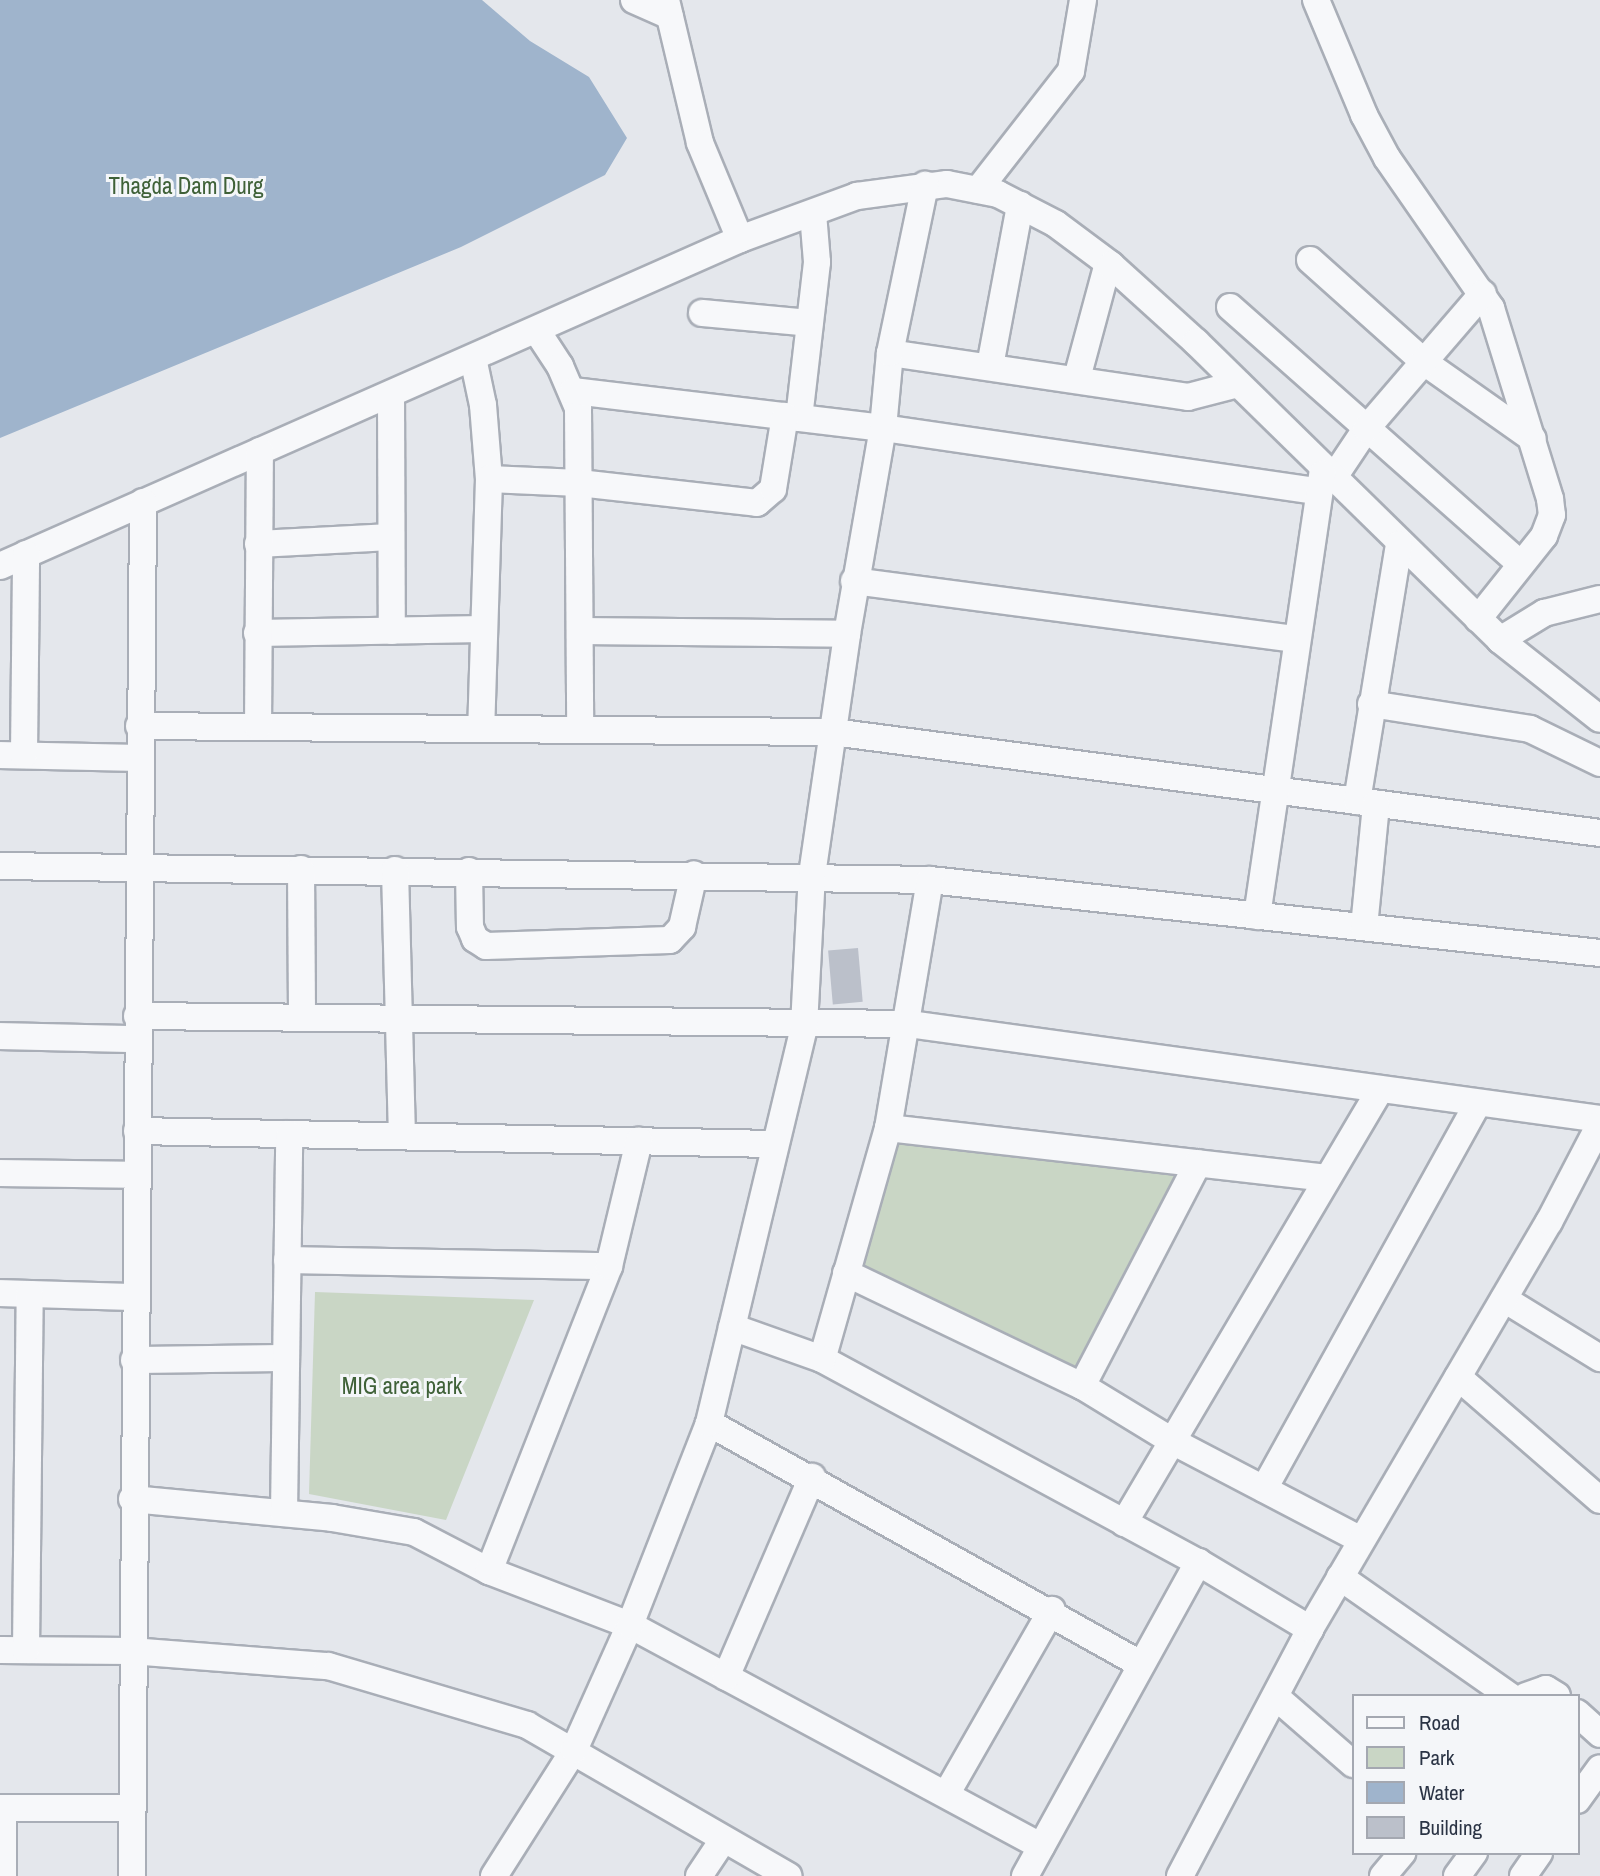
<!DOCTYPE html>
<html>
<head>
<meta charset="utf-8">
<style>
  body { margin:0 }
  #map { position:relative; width:1600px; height:1876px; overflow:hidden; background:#e4e7ec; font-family:"Archivo Narrow",sans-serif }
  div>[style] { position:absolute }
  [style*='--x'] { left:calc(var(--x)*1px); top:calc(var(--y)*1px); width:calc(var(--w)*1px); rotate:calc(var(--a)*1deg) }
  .green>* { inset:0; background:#c9d6c5 }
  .water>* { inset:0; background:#9fb4cc }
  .building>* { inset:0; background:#bbc0ca; transform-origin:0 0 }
  .roads { filter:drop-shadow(2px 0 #a9aeb7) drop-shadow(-2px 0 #a9aeb7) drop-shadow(0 2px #a9aeb7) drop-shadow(0 -2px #a9aeb7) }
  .minor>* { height:26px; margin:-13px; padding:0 13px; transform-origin:13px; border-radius:13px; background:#f7f8fa }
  span { translate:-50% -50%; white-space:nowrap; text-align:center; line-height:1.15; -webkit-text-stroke:6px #f4f6f9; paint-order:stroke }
  .park-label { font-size:23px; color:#3f6138 }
  .legend { position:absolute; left:1352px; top:1694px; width:228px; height:161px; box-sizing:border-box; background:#f4f6f9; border:2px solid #a4a8b1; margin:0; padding:9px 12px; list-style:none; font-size:21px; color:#2b3445 }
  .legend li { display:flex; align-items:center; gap:14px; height:35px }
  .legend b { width:35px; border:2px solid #a4a8b1 }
</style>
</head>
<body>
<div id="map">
  <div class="green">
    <div style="clip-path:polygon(888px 1128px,1198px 1163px,1082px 1386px,846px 1273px)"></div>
    <div style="clip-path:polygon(315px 1292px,534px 1300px,446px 1520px,309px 1494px)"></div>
  </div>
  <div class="water">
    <div style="clip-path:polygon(0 0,482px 0,530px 41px,589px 77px,627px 138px,605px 175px,461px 247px,0 438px)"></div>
  </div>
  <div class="building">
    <div style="left:858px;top:948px;width:54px;height:30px;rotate:85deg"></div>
  </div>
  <div class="roads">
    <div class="minor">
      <div style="--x:634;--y:0;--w:39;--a:24"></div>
      <div style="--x:666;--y:0;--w:147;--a:76.6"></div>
      <div style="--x:700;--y:143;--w:104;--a:67.4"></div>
      <div style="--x:1316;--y:0;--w:125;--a:67.3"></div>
      <div style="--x:1364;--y:115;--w:49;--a:61.9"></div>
      <div style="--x:1387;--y:158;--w:183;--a:55.3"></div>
      <div style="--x:1491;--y:308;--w:200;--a:72.8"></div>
      <div style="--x:1550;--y:499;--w:16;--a:83"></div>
      <div style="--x:1552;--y:515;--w:22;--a:111"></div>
      <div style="--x:1544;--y:536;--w:106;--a:128.5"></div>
      <div style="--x:978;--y:190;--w:151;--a:-52"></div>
      <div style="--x:1071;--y:71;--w:72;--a:-80.4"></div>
      <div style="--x:1310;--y:260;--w:153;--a:41.8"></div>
      <div style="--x:1424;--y:362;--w:133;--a:35.2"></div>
      <div style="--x:1230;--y:307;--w:386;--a:41.5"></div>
      <div style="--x:702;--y:313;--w:108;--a:5.3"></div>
      <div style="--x:537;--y:331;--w:42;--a:56.7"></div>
      <div style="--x:560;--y:366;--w:46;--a:66.8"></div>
      <div style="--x:578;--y:408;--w:320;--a:89.6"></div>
      <div style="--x:890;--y:353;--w:301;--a:8.4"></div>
      <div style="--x:1188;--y:397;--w:52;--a:-14.6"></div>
      <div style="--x:473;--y:358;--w:48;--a:78"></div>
      <div style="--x:483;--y:405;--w:74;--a:85.4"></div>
      <div style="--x:489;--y:479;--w:249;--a:91.8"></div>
      <div style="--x:990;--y:366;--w:164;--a:-79.4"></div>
      <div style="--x:1077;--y:378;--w:119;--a:-74.9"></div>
      <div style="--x:573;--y:391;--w:312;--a:6.8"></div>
      <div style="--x:883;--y:428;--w:438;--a:8.3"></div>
      <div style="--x:391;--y:394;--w:237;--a:89.8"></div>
      <div style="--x:799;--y:418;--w:157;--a:-83.4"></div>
      <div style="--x:817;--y:262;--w:49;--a:-94.7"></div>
      <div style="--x:489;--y:479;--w:90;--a:2.5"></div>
      <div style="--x:579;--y:483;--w:179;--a:6.4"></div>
      <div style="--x:757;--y:503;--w:21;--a:-41"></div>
      <div style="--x:773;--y:489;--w:74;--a:-80.7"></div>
      <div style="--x:1332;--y:480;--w:61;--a:-56.3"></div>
      <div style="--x:1366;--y:429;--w:179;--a:-49.3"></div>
      <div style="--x:258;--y:544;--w:133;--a:-3"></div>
      <div style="--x:0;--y:566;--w:809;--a:-23.84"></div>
      <div style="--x:740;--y:239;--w:125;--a:-20.2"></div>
      <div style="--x:857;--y:196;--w:91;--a:-7.6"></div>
      <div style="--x:947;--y:184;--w:52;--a:11.1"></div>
      <div style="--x:998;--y:194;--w:65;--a:27.3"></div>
      <div style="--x:1056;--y:224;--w:69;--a:36.7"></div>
      <div style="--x:1111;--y:265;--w:115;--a:42.2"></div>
      <div style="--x:1196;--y:342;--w:426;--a:44.4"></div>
      <div style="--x:1500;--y:640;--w:127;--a:38.3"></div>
      <div style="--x:854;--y:581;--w:446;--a:7.5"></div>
      <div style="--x:580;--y:631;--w:267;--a:0.6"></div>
      <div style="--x:257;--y:633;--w:226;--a:-1"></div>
      <div style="--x:1500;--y:640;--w:52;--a:-31.5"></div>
      <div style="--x:1544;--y:613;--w:58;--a:-14"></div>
      <div style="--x:1371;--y:704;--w:161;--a:8.9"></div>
      <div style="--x:1530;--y:729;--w:78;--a:25.9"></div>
      <div style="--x:139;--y:726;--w:694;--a:0.5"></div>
      <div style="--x:833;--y:732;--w:774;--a:7.5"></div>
      <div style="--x:258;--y:727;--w:276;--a:-89.6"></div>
      <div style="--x:0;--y:755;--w:139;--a:1.2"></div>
      <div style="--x:24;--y:755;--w:201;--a:-89.4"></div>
      <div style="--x:1357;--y:801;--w:260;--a:-80.7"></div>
      <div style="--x:0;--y:866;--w:930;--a:0.86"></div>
      <div style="--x:930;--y:880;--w:674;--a:6.22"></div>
      <div style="--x:301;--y:869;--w:149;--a:89.6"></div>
      <div style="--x:395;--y:870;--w:266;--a:88.5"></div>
      <div style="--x:469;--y:871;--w:56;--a:89"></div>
      <div style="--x:470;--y:927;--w:13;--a:67"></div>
      <div style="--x:475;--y:939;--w:13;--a:32"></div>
      <div style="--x:486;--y:946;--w:184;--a:-1.9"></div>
      <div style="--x:670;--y:940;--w:18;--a:-47"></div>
      <div style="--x:682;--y:927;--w:54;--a:-77.2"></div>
      <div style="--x:930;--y:880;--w:252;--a:99.6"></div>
      <div style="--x:888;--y:1128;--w:240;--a:105.9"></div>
      <div style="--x:822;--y:1359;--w:427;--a:28.4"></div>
      <div style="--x:1198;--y:1562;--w:131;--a:30.9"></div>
      <div style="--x:1257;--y:916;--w:447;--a:-81.6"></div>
      <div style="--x:1364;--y:927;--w:124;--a:-84.4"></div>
      <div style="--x:137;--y:1016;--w:772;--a:0.59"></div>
      <div style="--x:909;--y:1024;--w:697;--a:7.83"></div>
      <div style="--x:0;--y:1036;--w:137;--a:1.3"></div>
      <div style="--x:888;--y:1128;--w:442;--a:6.5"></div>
      <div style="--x:137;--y:1131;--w:638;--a:1.17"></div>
      <div style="--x:0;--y:1173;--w:136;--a:0.8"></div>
      <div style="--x:287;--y:1260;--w:322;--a:1.1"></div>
      <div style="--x:846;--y:1273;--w:262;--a:25.6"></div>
      <div style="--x:1082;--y:1386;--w:105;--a:31.4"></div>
      <div style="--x:1172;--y:1441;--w:213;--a:27.6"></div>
      <div style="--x:0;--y:1293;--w:135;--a:1.7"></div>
      <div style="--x:1504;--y:1299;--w:113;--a:31.6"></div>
      <div style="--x:732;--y:1327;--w:96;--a:19.6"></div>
      <div style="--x:134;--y:1360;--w:152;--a:-0.8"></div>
      <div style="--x:1458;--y:1377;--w:188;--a:40.9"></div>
      <div style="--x:1082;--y:1386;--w:251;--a:-62.5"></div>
      <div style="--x:709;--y:1423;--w:492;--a:29.2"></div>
      <div style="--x:1264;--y:1489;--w:441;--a:-61"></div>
      <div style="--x:132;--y:1499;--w:201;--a:5.4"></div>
      <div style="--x:332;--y:1518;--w:83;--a:9.7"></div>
      <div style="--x:414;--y:1532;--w:85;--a:27.5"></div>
      <div style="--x:489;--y:1571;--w:151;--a:21"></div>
      <div style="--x:630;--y:1625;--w:467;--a:28.3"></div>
      <div style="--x:284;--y:1513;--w:379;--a:-89.2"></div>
      <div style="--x:1124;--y:1523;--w:503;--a:-59.41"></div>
      <div style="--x:489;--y:1571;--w:328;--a:-68.5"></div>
      <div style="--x:609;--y:1266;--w:129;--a:-76.5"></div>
      <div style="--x:1340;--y:1577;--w:208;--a:35"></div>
      <div style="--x:0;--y:1650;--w:131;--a:0.4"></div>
      <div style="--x:131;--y:1651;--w:198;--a:4.4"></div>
      <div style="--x:328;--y:1666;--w:208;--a:16.5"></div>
      <div style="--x:527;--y:1725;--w:302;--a:30"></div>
      <div style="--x:26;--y:1650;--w:356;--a:-89.4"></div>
      <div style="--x:726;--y:1677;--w:218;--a:-66.7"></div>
      <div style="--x:1526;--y:1696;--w:21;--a:-19"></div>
      <div style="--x:1546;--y:1689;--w:13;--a:32"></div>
      <div style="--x:1276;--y:1697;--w:102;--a:41"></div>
      <div style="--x:1577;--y:1713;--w:31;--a:42"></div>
      <div style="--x:947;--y:1793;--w:211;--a:-60.2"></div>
      <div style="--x:1577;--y:1800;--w:39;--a:-54"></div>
      <div style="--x:0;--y:1808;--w:131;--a:0"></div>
      <div style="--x:3;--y:1876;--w:68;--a:-90"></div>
      <div style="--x:132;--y:1876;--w:1374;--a:-89.54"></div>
      <div style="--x:494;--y:1876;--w:149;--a:-57.6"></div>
      <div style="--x:574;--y:1750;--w:137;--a:-65.9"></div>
      <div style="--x:630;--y:1625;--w:217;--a:-68.6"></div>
      <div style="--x:709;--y:1423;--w:408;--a:-76.5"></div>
      <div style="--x:804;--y:1026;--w:151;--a:-87"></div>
      <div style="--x:812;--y:875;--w:244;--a:-81.7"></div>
      <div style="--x:847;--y:634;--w:209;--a:-80.1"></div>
      <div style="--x:883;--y:428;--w:75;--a:-84.7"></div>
      <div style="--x:890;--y:353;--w:172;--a:-78.2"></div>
      <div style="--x:699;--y:1876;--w:43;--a:-56.3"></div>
      <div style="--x:1025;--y:1876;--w:359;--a:-61.1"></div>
      <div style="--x:1180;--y:1876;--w:279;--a:-62.2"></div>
      <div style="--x:1310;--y:1629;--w:472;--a:-59.6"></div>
      <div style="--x:1549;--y:1222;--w:110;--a:-62.5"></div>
      <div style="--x:1383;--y:1876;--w:30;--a:-50"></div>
      <div style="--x:1457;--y:1876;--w:29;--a:-54"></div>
      <div style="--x:1523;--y:1876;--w:28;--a:-55"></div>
    </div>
  </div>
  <div class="park-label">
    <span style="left:186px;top:186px">Thagda Dam Durg</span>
    <span style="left:402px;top:1386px">MIG area park</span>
  </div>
  <ul class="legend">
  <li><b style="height:9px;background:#f7f8fa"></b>Road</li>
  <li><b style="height:19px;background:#c9d6c5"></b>Park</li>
  <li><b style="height:19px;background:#9fb4cc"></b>Water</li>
  <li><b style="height:19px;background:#bbc0ca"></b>Building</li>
  </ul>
</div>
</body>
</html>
